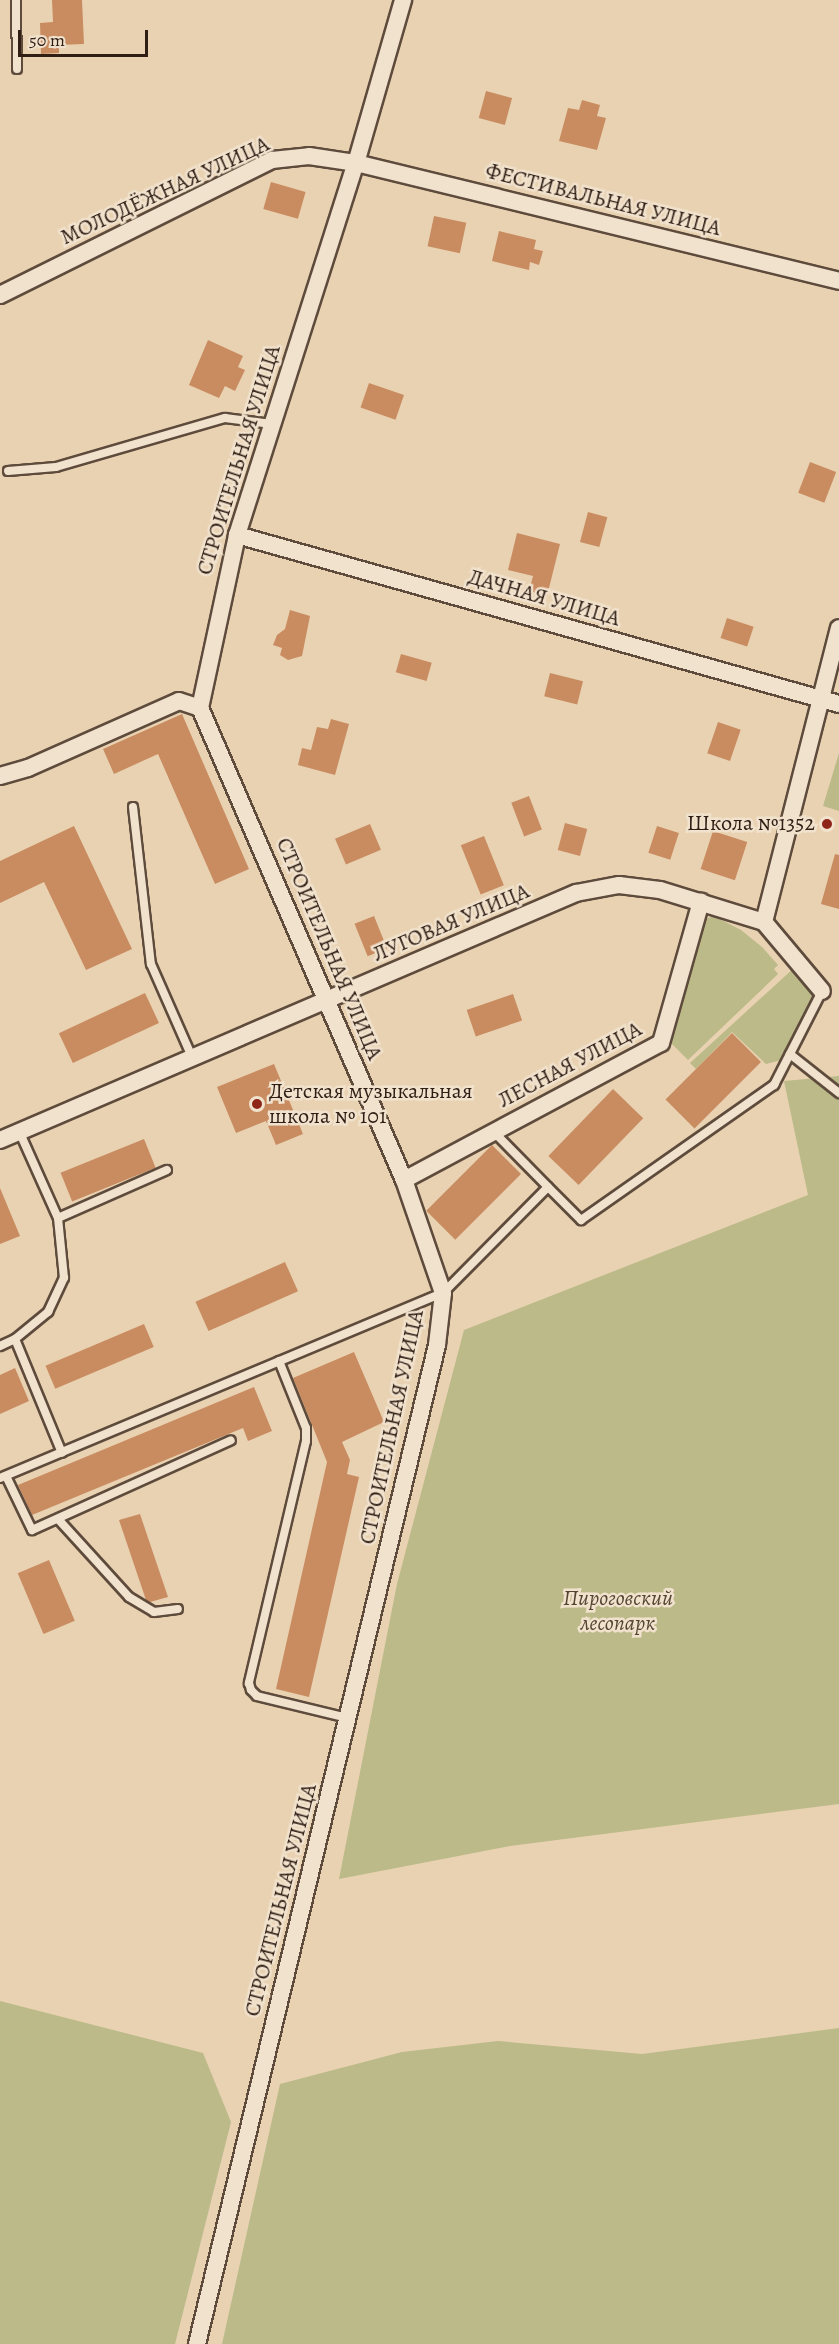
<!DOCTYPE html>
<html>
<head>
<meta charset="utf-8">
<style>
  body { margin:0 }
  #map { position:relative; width:839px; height:2344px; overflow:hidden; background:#e9d2b2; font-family:Alegreya,serif }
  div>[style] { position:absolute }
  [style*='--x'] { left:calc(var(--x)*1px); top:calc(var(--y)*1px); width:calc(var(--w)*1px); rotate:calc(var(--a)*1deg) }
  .green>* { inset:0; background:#bbba88 }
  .building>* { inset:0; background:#c98c61; transform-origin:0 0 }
  .roads { filter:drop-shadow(2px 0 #5e4b3c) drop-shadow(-2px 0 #5e4b3c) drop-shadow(0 2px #5e4b3c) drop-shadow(0 -2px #5e4b3c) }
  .service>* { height:8px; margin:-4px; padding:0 4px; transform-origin:4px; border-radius:4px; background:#f1e2cd }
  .minor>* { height:16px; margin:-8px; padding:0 8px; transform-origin:8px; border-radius:8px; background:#f1e2cd }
  .dots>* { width:16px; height:16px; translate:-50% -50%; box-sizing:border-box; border:3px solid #f1e2cd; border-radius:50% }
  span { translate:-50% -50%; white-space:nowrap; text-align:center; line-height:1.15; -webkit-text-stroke:5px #f1e2cd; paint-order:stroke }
  .street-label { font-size:22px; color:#301e15 }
  .poi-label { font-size:22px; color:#301e15 }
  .right { translate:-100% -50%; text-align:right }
  .left { translate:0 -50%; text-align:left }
  .park-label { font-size:22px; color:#534532; font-style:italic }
  .scale { position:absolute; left:18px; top:30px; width:130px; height:27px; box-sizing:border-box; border:3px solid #301e15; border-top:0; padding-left:8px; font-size:18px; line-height:21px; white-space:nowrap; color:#301e15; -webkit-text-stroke:4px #f1e2cd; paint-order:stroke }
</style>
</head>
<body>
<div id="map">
  <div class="green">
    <div style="clip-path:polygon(839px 753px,839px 811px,823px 806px)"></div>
    <div style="clip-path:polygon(714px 916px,741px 930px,762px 947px,778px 965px,774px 969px,778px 974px,688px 1060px,667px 1039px,696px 955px,698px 934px,705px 919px)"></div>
    <div style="clip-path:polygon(795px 967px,818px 993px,781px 1060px,766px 1064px,732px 1032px,696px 1069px,690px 1063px)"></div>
    <div style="clip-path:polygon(839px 1076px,839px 1804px,510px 1846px,339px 1879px,397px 1584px,464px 1330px,808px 1195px,784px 1081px)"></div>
    <div style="clip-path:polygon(0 2001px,203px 2053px,231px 2122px,175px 2344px,0 2344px)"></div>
    <div style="clip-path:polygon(839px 2028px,839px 2344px,222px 2344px,280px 2084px,402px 2052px,498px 2041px,642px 2054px)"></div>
  </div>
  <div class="building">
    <div style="clip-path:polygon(52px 0,82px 0,84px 44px,59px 45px,59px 53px,41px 54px,40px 23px,53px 22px)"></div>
    <div style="left:486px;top:91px;width:27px;height:28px;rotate:15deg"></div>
    <div style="clip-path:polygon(582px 100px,600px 105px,597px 116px,606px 118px,597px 150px,559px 141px,568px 108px,579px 110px)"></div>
    <div style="left:271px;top:182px;width:36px;height:28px;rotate:16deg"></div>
    <div style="left:434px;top:216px;width:33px;height:31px;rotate:12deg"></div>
    <div style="clip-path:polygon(499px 231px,536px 240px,534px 249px,543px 251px,539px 265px,530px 262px,529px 270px,492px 261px)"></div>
    <div style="clip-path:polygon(208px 340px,243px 356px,238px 367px,245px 370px,235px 391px,225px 386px,219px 398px,189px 385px)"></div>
    <div style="left:369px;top:383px;width:37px;height:26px;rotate:19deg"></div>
    <div style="left:810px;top:462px;width:28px;height:33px;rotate:21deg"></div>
    <div style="left:588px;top:512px;width:20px;height:31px;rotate:15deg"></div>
    <div style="clip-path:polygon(517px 533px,560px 544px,547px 596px,529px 591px,533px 576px,508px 570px)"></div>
    <div style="clip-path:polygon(290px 610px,310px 616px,302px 656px,288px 660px,280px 655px,282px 648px,273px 645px,277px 635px,285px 629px)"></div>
    <div style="left:727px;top:618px;width:28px;height:21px;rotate:18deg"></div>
    <div style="left:401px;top:654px;width:32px;height:19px;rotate:16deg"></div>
    <div style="left:550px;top:673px;width:34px;height:24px;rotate:14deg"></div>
    <div style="clip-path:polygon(182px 714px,249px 869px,215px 884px,158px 754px,114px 774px,103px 749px)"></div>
    <div style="clip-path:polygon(331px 719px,349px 724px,335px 775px,298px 765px,302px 748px,311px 750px,317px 727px,328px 729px)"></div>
    <div style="left:718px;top:722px;width:24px;height:33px;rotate:19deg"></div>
    <div style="left:529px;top:796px;width:36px;height:19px;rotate:69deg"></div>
    <div style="left:565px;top:823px;width:23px;height:28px;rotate:15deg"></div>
    <div style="left:370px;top:824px;width:28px;height:38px;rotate:67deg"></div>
    <div style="clip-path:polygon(74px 826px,132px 949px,86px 970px,44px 882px,0 903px,0 861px)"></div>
    <div style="left:657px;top:826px;width:23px;height:28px;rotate:18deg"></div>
    <div style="left:713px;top:831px;width:36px;height:40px;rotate:18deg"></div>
    <div style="left:484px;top:836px;width:53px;height:25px;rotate:68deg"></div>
    <div style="clip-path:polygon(835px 854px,839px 855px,839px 909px,821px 904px)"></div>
    <div style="left:374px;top:916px;width:35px;height:21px;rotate:68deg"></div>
    <div style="left:145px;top:993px;width:33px;height:95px;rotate:65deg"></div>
    <div style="left:513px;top:994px;width:28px;height:49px;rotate:71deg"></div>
    <div style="left:732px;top:1033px;width:41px;height:94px;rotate:45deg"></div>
    <div style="clip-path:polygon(274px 1064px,303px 1134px,276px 1145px,266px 1121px,236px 1133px,217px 1087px)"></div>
    <div style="left:613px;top:1089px;width:42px;height:93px;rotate:44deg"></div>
    <div style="left:144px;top:1139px;width:31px;height:90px;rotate:68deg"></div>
    <div style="left:492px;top:1145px;width:41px;height:93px;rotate:45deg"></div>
    <div style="clip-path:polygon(0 1188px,20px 1236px,0 1244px)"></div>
    <div style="left:285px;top:1262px;width:32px;height:98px;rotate:66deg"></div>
    <div style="left:144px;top:1324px;width:25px;height:107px;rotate:67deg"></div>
    <div style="clip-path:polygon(354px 1352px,384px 1422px,342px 1442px,350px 1460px,347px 1474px,359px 1477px,309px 1697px,276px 1689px,327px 1462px,293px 1378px)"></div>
    <div style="clip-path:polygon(15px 1368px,29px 1401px,0 1414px,0 1375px)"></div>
    <div style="clip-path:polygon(254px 1387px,272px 1431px,248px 1441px,243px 1428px,32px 1515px,18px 1485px)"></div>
    <div style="clip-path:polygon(140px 1514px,168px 1597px,150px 1602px,146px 1600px,119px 1520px)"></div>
    <div style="left:49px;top:1560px;width:66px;height:34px;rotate:67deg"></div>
  </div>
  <div class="roads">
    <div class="service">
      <div style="--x:16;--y:0;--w:69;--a:89.2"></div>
      <div style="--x:8;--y:471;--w:48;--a:-4.8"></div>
      <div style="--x:56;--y:467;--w:176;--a:-16.2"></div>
      <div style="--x:225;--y:418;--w:47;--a:7.3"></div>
      <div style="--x:133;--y:807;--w:158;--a:83.5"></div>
      <div style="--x:151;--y:964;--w:102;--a:66.2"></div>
      <div style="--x:790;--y:1054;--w:63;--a:38.5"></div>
      <div style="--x:19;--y:1131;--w:95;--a:65.9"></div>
      <div style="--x:58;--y:1218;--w:119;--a:-23.8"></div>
      <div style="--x:548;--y:1187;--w:47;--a:45"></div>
      <div style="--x:581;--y:1220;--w:236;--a:-35"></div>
      <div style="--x:774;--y:1085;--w:106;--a:-62.9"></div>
      <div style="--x:15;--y:1339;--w:43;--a:-39.3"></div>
      <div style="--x:48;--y:1312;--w:38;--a:-65"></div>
      <div style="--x:64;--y:1278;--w:60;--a:-95.7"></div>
      <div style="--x:0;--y:1346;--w:17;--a:-25"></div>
      <div style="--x:15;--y:1339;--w:123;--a:67.6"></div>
      <div style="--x:279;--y:1361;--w:72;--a:68.1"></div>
      <div style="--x:306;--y:1428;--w:13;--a:90"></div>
      <div style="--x:306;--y:1441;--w:249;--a:103.3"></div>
      <div style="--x:249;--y:1683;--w:7;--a:74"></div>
      <div style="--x:251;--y:1690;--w:8;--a:45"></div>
      <div style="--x:257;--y:1696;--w:94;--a:13.6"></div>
      <div style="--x:6;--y:1476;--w:60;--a:64.3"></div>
      <div style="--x:32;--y:1530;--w:218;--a:-24.3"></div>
      <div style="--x:0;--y:1478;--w:480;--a:-22.7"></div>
      <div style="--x:443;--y:1293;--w:149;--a:-45.3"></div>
      <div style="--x:548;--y:1187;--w:77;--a:-134.5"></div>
      <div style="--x:58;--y:1519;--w:105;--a:47.7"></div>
      <div style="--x:129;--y:1597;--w:29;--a:31"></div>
      <div style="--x:154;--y:1612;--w:24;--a:-7"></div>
    </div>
    <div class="minor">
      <div style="--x:0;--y:295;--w:304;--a:-26.4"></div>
      <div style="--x:272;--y:160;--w:37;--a:-6"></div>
      <div style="--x:309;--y:156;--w:48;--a:8.5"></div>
      <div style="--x:356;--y:163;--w:497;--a:13.7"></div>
      <div style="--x:237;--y:535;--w:625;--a:15.68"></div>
      <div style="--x:0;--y:776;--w:29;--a:-16"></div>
      <div style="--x:28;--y:768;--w:165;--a:-23.9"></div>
      <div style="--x:179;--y:701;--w:22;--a:18"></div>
      <div style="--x:764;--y:922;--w:303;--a:-75.7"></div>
      <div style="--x:764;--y:922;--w:90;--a:50"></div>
      <div style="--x:0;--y:1140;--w:627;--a:-23.21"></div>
      <div style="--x:576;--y:893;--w:44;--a:-10.5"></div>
      <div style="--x:619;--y:885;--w:41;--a:7"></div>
      <div style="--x:660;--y:890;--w:109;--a:17.1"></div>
      <div style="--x:404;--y:1180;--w:291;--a:-28.1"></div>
      <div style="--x:661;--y:1043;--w:147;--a:-74.2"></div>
      <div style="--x:197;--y:2344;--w:1027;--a:-76.49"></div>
      <div style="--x:437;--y:1345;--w:52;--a:-83.4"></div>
      <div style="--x:443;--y:1293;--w:120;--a:-109"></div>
      <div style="--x:404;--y:1180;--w:514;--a:-113.37"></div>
      <div style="--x:200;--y:708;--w:177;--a:-77.9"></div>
      <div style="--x:237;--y:535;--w:391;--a:-72.3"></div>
      <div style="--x:356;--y:163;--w:170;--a:-73.9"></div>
    </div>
  </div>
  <div class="dots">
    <div style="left:827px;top:824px;background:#8f2418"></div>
    <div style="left:257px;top:1104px;background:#8f2418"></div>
  </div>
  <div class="street-label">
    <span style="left:165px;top:191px;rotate:-25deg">МОЛОДЁЖНАЯ УЛИЦА</span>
    <span style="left:603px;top:200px;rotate:14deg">ФЕСТИВАЛЬНАЯ УЛИЦА</span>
    <span style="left:239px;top:460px;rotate:-73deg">СТРОИТЕЛЬНАЯ УЛИЦА</span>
    <span style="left:544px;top:598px;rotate:16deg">ДАЧНАЯ УЛИЦА</span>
    <span style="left:451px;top:923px;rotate:-23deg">ЛУГОВАЯ УЛИЦА</span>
    <span style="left:329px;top:949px;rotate:67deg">СТРОИТЕЛЬНАЯ УЛИЦА</span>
    <span style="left:570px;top:1065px;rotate:-28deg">ЛЕСНАЯ УЛИЦА</span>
    <span style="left:392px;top:1427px;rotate:-78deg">СТРОИТЕЛЬНАЯ УЛИЦА</span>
    <span style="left:281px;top:1900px;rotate:-76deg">СТРОИТЕЛЬНАЯ УЛИЦА</span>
  </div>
  <div class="poi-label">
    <span class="right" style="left:815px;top:824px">Школа №1352</span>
    <span class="left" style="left:269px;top:1104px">Детская музыкальная<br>школа № 101</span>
  </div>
  <div class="park-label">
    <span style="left:618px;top:1611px">Пироговский<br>лесопарк</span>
  </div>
  <div class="scale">50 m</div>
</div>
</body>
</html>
